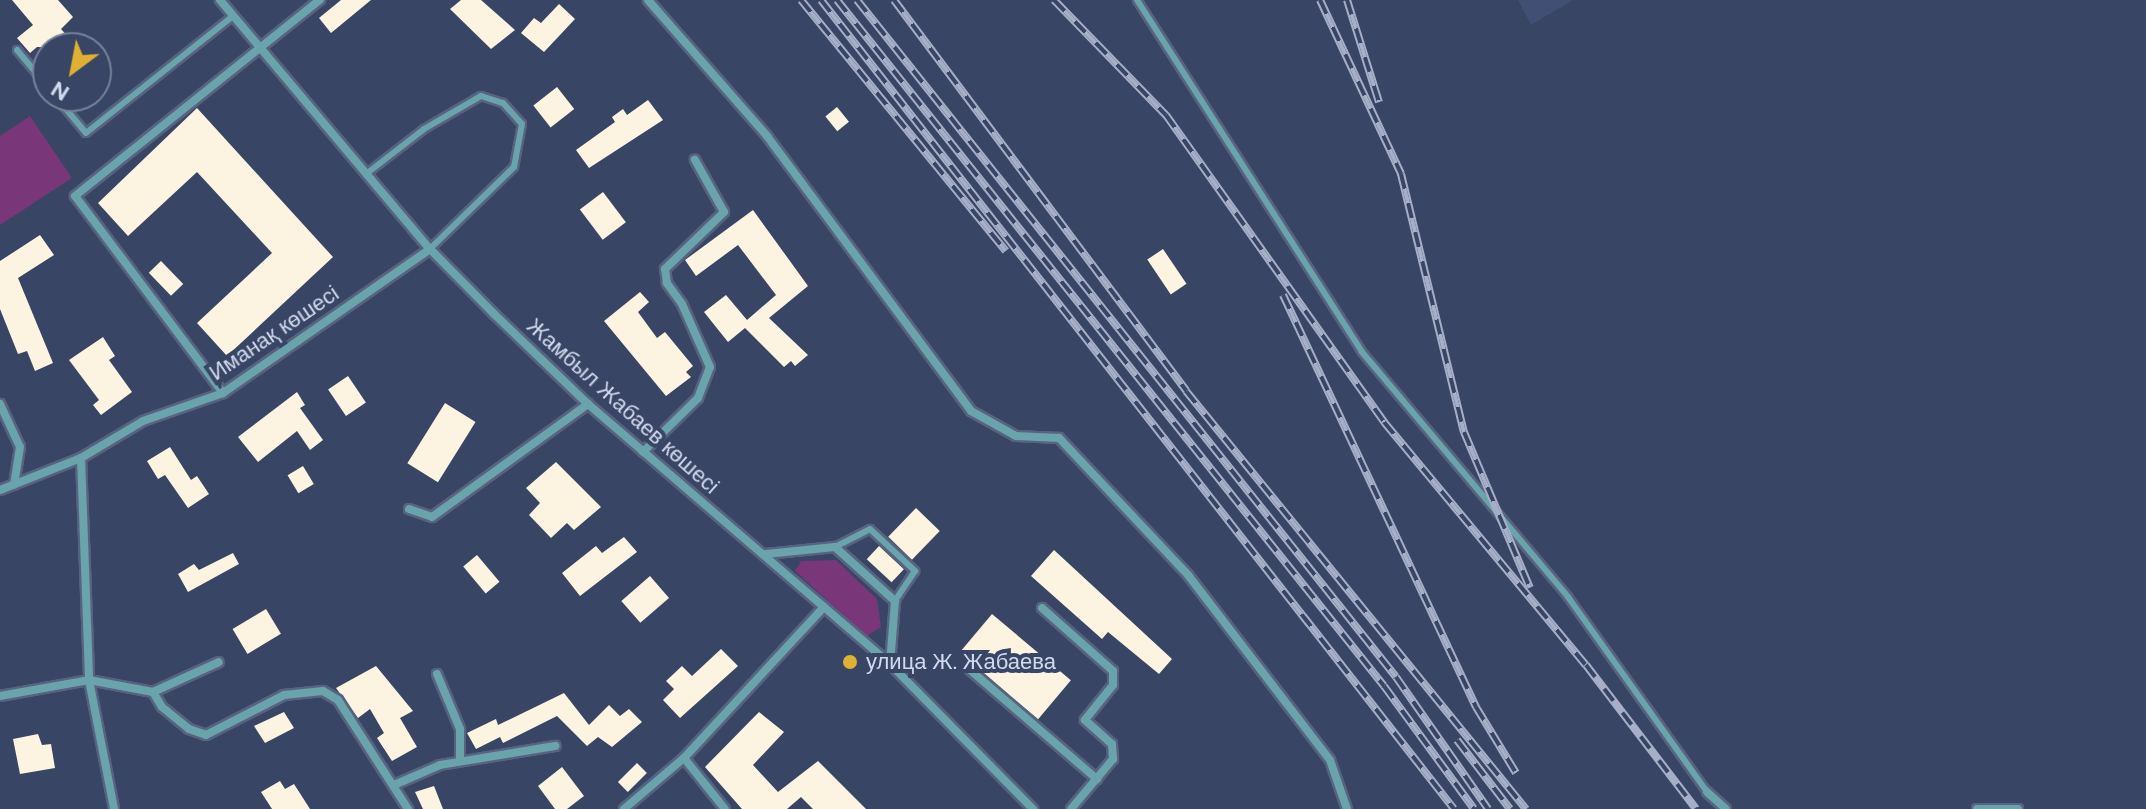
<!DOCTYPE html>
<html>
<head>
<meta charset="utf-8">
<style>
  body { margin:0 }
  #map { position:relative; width:2146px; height:809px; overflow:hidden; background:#394564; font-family:"DM Sans",sans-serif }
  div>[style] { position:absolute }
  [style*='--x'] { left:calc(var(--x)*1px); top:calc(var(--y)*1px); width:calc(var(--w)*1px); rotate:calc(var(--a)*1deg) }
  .built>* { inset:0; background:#414f75 }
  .green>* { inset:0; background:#793678 }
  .building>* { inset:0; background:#fcf4e0; transform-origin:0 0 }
  .roads { filter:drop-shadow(2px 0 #586380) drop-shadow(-2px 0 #586380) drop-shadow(0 2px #586380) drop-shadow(0 -2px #586380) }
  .lane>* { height:6px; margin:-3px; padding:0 3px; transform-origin:3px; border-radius:3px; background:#69a3ac }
  .street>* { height:8px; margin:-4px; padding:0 4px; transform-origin:4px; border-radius:4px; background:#69a3ac }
  .rail>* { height:8px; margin-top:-4px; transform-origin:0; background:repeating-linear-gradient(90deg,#394564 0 15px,#a6afc7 0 30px); box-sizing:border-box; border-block:2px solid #a6afc7 }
  .dots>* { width:22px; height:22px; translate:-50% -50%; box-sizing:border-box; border:4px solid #394564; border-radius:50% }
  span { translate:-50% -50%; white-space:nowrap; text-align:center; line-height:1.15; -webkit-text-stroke:8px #394564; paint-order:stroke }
  .street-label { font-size:22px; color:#d2daee }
  .poi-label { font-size:22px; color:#d2daee }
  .left { translate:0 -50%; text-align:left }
  .north { position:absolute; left:32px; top:32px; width:80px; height:80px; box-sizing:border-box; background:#394564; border:2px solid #76819b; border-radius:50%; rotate:212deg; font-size:22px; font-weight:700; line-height:32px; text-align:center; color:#d2daee }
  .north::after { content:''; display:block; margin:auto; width:28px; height:36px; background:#deb133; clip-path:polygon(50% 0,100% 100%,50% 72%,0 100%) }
</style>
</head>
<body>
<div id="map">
  <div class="built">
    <div style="clip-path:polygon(1518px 0,1573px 0,1531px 25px)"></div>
  </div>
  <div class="green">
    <div style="clip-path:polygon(30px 116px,72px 178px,0 225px,0 136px)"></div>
    <div style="clip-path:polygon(836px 560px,877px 599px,881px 627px,867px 636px,795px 571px,801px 561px)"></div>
  </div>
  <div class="building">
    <div style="clip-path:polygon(12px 0,58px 0,73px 17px,61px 29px,78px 48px,37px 47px,30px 53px,17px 38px,33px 25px)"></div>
    <div style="clip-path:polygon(341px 0,371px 0,331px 33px,319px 18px)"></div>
    <div style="clip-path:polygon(461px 0,481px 0,515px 30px,491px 49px,450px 9px)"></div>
    <div style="clip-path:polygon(559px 4px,575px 19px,544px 52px,521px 33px,534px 18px,541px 23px)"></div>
    <div style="left:557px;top:87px;width:28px;height:30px;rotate:52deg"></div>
    <div style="clip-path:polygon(648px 100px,663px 120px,589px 168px,576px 150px,615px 122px,612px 117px,623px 109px,627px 115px)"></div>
    <div style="left:837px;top:107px;width:19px;height:15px;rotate:51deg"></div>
    <div style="clip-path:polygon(197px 108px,333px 257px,227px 356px,197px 323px,272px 253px,197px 172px,128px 236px,98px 203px)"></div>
    <div style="left:603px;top:192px;width:38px;height:29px;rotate:53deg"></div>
    <div style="clip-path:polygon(753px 210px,808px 286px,769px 318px,808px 355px,795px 366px,791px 361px,784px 367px,745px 328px,728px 342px,704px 312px,726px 295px,747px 320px,776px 295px,738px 245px,696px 276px,685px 260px)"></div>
    <div style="clip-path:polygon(40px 235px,54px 255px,18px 278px,53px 363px,35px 371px,27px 351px,18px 354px,0 309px,0 261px)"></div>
    <div style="left:1163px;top:249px;width:42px;height:19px;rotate:56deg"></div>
    <div style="left:161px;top:261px;width:32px;height:17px;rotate:46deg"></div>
    <div style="clip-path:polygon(640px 292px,649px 302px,638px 312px,657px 338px,665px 332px,693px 366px,686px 372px,691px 377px,666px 396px,604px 321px)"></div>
    <div style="clip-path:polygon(103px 337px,115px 356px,109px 360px,132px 392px,101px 415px,93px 405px,99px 400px,69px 360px)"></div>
    <div style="left:348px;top:376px;width:32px;height:24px;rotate:56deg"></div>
    <div style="clip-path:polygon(297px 392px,305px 405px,300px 408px,323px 440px,310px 450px,297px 431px,258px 462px,238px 437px)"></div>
    <div style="left:445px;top:403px;width:36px;height:71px;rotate:32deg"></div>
    <div style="clip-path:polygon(170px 447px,191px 480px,197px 476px,209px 494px,188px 508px,165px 475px,158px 479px,147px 461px)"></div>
    <div style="clip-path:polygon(556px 462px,601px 507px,574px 530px,567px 523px,551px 538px,529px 515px,540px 503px,526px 488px)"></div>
    <div style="left:303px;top:466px;width:21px;height:18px;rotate:59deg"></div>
    <div style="left:916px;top:508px;width:33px;height:40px;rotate:44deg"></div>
    <div style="clip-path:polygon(624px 537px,637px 552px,580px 596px,562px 573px,596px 546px,602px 553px)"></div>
    <div style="left:879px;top:546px;width:34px;height:18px;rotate:43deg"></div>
    <div style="clip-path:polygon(1054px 550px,1172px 659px,1159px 674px,1108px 632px,1102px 639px,1031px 576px)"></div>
    <div style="clip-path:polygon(233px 553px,239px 564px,188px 592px,178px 574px,194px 564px,199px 570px)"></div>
    <div style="left:477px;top:555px;width:35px;height:18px;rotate:50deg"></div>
    <div style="left:650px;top:576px;width:29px;height:38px;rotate:49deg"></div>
    <div style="left:266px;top:609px;width:29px;height:39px;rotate:59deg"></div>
    <div style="left:992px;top:614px;width:103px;height:51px;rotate:40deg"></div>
    <div style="clip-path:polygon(721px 649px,738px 666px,680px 718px,663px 700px,674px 689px,666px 681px,682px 666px,692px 676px)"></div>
    <div style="clip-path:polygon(376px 666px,413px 711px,400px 718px,417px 747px,392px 761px,377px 738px,384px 733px,370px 709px,358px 718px,336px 688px)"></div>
    <div style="clip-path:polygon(564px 693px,589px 725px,609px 705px,620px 716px,629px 709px,642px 722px,612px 747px,598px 737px,587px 746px,557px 716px,503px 743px,500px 737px,476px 749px,467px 733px,496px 719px,498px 725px)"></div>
    <div style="clip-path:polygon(284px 712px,294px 728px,265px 743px,254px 726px)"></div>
    <div style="clip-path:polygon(759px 712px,784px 732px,753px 765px,778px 792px,818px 761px,866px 809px,813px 809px,801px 797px,787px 809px,742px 809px,705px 767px)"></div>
    <div style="clip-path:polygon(38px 734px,42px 745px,51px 744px,55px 768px,20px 774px,13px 739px)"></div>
    <div style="left:637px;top:763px;width:14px;height:27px;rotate:45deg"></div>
    <div style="clip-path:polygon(562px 767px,584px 796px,567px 809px,555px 809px,538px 786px)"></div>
    <div style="clip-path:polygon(280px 781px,285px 789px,294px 784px,310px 809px,272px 809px,261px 792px)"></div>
    <div style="clip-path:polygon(434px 786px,443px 809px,423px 809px,415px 792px)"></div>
  </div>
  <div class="roads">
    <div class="lane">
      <div style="--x:1137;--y:0;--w:418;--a:57.4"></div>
      <div style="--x:1362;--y:352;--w:320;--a:49.9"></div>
      <div style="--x:1568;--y:597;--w:239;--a:54.5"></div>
      <div style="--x:17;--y:50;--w:48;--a:50"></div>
      <div style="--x:55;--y:96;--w:48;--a:50"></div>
      <div style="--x:86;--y:133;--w:188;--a:-38.5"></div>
      <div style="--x:366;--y:174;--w:73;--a:-37.8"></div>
      <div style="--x:424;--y:129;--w:66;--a:-30.1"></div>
      <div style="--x:481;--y:96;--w:23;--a:18"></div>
      <div style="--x:503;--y:103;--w:28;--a:48"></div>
      <div style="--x:522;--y:124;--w:44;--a:100.5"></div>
      <div style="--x:514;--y:167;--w:117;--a:135.7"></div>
      <div style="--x:835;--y:547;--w:39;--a:-27"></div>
      <div style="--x:870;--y:529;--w:62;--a:43"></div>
      <div style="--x:915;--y:571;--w:36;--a:124"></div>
    </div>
    <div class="street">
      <div style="--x:220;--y:0;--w:326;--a:49.9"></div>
      <div style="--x:430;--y:249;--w:91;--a:45.4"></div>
      <div style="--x:494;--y:314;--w:130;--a:43.8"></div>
      <div style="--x:588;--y:404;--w:399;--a:40.7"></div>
      <div style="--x:890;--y:664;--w:204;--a:45.4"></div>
      <div style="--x:648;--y:0;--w:181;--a:48.8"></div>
      <div style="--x:767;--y:136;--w:342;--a:53.4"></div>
      <div style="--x:971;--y:411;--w:51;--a:29.1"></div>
      <div style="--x:1016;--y:436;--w:43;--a:2.7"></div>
      <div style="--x:1059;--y:438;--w:188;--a:46.7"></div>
      <div style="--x:1188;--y:575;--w:233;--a:52.5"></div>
      <div style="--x:1330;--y:760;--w:52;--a:70.9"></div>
      <div style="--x:223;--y:393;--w:246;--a:-126.9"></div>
      <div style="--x:75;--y:196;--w:314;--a:-38.7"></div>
      <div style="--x:0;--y:404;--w:47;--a:65.1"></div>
      <div style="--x:20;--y:447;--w:38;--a:99"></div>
      <div style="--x:643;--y:452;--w:77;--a:-44.5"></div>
      <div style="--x:698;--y:398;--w:33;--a:-69"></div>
      <div style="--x:710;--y:367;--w:69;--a:-114"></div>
      <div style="--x:682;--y:304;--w:26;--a:-126"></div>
      <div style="--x:667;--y:283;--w:14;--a:-98"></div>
      <div style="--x:665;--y:269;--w:82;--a:-44"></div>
      <div style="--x:724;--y:212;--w:60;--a:-119.1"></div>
      <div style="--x:81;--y:458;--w:222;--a:87.9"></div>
      <div style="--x:89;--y:680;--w:131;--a:79"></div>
      <div style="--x:0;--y:490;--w:87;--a:-21.6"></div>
      <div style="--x:81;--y:458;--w:72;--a:-30.8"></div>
      <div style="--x:143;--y:421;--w:85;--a:-19.3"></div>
      <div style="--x:223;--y:393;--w:252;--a:-34.8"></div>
      <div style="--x:409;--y:509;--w:24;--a:19"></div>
      <div style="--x:432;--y:517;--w:193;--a:-35.9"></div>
      <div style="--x:766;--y:554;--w:69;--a:-5.8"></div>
      <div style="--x:835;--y:547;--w:81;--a:42"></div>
      <div style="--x:895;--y:601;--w:63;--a:94.5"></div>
      <div style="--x:1042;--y:608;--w:95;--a:41.6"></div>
      <div style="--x:1113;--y:671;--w:14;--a:90"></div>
      <div style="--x:1113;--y:685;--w:45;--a:128.7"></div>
      <div style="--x:1085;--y:720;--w:36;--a:42"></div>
      <div style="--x:1112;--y:744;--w:15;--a:86"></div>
      <div style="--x:1113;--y:759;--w:65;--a:130"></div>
      <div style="--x:969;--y:669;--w:169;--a:40.7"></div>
      <div style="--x:437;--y:674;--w:60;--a:67.3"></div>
      <div style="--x:460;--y:729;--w:32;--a:90"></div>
      <div style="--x:153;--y:692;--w:17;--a:59"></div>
      <div style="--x:162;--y:707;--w:35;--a:39"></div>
      <div style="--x:189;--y:729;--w:18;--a:19"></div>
      <div style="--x:206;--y:735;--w:88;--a:-27.1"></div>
      <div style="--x:284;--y:695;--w:39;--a:-6"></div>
      <div style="--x:323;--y:691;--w:17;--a:31"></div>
      <div style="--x:338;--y:700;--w:130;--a:57.3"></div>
      <div style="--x:0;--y:696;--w:90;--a:-10.2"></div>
      <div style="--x:89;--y:680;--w:65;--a:10.6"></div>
      <div style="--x:153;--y:692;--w:72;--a:-24.4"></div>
      <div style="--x:684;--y:758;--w:65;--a:51.2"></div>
      <div style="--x:394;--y:785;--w:50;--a:-23.5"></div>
      <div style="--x:440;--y:765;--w:117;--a:-9.4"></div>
      <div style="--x:1707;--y:792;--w:25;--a:42"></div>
      <div style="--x:624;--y:809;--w:79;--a:-40.4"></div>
      <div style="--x:684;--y:758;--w:206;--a:-47.2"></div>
      <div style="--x:1977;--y:809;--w:41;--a:0"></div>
    </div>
  </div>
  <div class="rail">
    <div style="--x:801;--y:0;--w:324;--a:50.8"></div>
    <div style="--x:821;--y:0;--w:1027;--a:51.96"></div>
    <div style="--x:837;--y:0;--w:877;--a:51.43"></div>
    <div style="--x:1384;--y:686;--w:152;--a:53.8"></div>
    <div style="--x:857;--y:0;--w:865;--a:51.47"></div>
    <div style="--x:1396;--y:677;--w:161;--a:55.1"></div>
    <div style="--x:894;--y:0;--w:488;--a:53.2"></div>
    <div style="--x:1186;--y:391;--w:539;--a:50.88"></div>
    <div style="--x:1054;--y:0;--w:161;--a:45.8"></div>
    <div style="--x:1166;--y:115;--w:377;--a:54.6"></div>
    <div style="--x:1384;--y:422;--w:316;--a:50.3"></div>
    <div style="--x:1586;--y:665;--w:181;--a:52.6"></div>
    <div style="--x:1320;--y:0;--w:192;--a:65"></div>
    <div style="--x:1401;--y:174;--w:266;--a:76.3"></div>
    <div style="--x:1464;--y:432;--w:169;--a:67.1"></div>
    <div style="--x:1347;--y:0;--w:107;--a:72.6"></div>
    <div style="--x:1283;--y:295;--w:455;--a:64.9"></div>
    <div style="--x:1476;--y:707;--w:77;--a:58.8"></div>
    <div style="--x:1457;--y:740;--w:87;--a:52.5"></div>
  </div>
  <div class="dots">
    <div style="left:850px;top:662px;background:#deb133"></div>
  </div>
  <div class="street-label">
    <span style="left:274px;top:333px;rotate:-34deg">Иманақ көшесі</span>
    <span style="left:623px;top:406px;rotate:42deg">Жамбыл Жабаев көшесі</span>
  </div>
  <div class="poi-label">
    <span class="left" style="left:866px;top:662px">улица Ж. Жабаева</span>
  </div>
  <div class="north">N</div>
</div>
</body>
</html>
